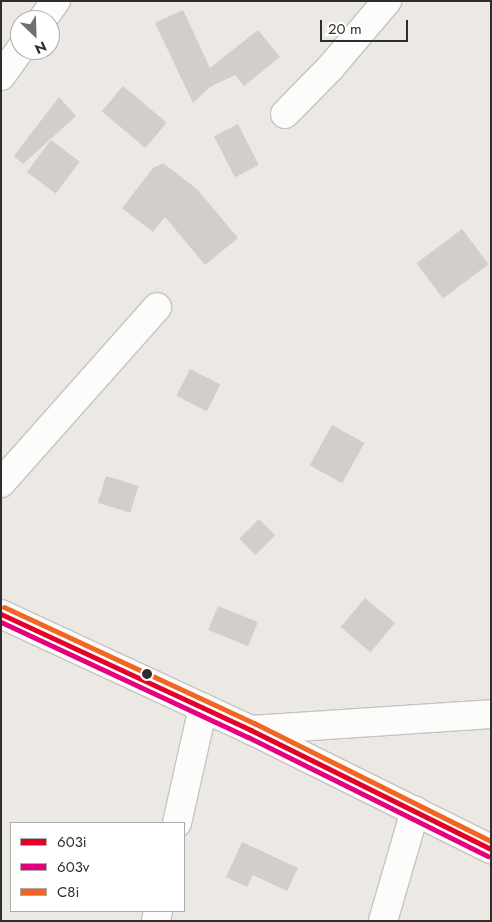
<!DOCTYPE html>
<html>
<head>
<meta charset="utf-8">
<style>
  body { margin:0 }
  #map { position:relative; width:492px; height:922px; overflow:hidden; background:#ece8e4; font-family:Jost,sans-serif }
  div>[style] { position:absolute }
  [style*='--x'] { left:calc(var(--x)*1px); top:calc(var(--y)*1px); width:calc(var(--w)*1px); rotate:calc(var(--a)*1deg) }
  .building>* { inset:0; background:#d1cecb; transform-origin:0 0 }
  .roads { filter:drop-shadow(1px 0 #c5c4c5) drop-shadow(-1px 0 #c5c4c5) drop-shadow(0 1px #c5c4c5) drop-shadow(0 -1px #c5c4c5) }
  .minor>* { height:28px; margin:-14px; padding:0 14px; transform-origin:14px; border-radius:14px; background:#fcfcfb }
  .tertiary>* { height:28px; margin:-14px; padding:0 14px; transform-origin:14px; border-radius:14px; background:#fcfcfb }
  .bus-1>* { height:5px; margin:-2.5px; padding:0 2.5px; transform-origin:2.5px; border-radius:2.5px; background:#e4002b }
  .bus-2>* { height:5px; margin:-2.5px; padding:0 2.5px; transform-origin:2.5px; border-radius:2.5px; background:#e5007d }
  .bus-3>* { height:5px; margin:-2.5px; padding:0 2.5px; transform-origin:2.5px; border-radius:2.5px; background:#f26522 }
  .dots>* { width:14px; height:14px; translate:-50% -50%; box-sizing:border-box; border:2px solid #fff; border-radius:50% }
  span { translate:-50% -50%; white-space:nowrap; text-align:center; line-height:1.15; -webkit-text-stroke:4.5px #fff; paint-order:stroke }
  .frame { position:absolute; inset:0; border:2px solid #2e2e2e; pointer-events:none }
  .legend { position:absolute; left:10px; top:822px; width:175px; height:90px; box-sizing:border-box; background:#fff; border:1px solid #ababab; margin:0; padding:6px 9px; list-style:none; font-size:15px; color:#2e2e2e }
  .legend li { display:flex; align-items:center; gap:10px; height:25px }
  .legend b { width:25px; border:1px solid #ababab }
  .north { position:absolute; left:10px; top:10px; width:50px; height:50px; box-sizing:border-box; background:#fff; border:1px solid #ababab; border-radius:50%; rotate:156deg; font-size:14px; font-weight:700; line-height:20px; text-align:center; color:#2e2e2e }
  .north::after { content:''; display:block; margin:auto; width:18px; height:22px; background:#706f6e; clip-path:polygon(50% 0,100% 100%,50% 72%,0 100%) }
  .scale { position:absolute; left:320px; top:20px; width:88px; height:22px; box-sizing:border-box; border:2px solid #2e2e2e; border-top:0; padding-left:6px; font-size:15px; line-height:18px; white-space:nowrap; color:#2e2e2e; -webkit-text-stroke:4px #fff; paint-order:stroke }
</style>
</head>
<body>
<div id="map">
  <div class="building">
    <div style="clip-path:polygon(183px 10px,210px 68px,258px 30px,280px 57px,244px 86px,235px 75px,210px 87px,193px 103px,155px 23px)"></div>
    <div style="left:123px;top:86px;width:57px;height:33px;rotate:40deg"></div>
    <div style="clip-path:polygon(59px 97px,76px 116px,23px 164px,14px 156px)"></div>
    <div style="left:238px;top:124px;width:46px;height:27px;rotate:63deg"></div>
    <div style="left:51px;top:140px;width:36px;height:40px;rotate:37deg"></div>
    <div style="clip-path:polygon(163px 163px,197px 189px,238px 238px,205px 265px,165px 217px,153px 232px,122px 208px,153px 168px)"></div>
    <div style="left:462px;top:229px;width:44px;height:57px;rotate:53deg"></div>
    <div style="left:190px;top:369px;width:34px;height:30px;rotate:27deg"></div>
    <div style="left:332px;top:425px;width:37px;height:46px;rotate:29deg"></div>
    <div style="left:106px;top:476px;width:34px;height:28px;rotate:17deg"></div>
    <div style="left:259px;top:519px;width:23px;height:28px;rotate:45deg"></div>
    <div style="left:365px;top:598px;width:39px;height:38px;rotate:40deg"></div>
    <div style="left:218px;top:606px;width:43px;height:26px;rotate:22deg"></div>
    <div style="clip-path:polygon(242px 842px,298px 868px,287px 891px,253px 875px,247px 887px,226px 877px)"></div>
  </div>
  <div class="roads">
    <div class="minor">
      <div style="--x:42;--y:20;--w:24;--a:-54"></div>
      <div style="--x:1;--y:76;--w:32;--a:-54"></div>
      <div style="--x:285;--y:114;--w:66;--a:-45.6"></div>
      <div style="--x:331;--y:67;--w:87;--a:-49.7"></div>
      <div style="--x:1;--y:483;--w:235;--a:-48.4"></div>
      <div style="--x:251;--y:730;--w:241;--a:-3.8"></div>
      <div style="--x:177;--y:823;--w:118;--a:-77.3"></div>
      <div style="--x:156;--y:921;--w:10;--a:-79"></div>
      <div style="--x:383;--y:921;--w:115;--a:-73.8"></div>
    </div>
    <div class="tertiary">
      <div style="--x:1;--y:614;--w:276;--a:24.9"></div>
      <div style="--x:251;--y:730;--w:268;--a:26.4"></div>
    </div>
  </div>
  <div class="bus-1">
    <div style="--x:1;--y:614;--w:276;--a:24.9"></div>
    <div style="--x:251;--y:730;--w:268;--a:26.4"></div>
  </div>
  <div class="bus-2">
    <div style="--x:1;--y:622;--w:272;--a:25"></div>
    <div style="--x:248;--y:737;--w:268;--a:26.4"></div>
  </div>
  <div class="bus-3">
    <div style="--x:4;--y:607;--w:276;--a:24.9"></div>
    <div style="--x:254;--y:723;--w:265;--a:26.5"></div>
  </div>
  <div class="dots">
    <div style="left:147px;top:674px;background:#2e2e2e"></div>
  </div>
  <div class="frame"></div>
  <ul class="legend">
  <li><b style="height:6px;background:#e4002b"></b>603i</li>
  <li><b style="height:6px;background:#e5007d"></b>603v</li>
  <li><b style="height:6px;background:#f26522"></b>C8i</li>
  </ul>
  <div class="north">N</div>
  <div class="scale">20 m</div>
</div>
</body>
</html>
